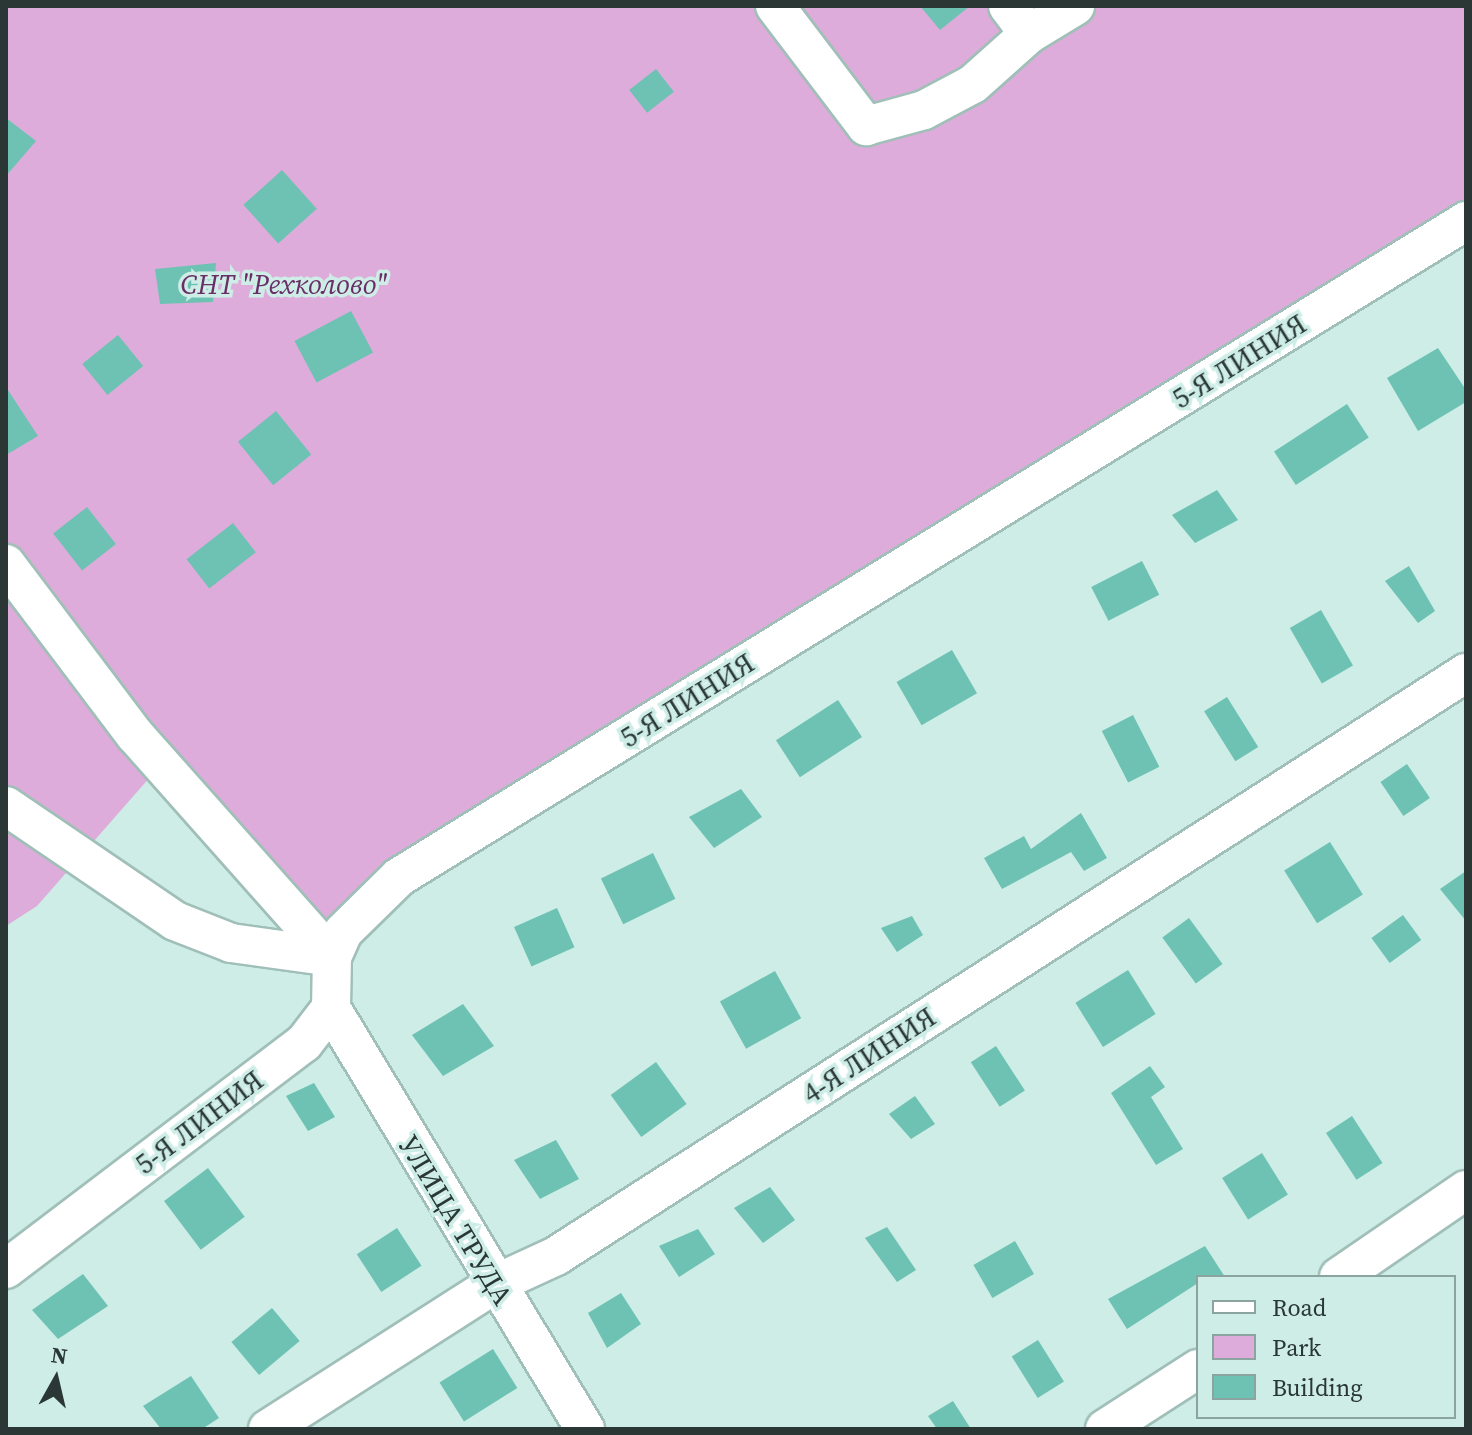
<!DOCTYPE html>
<html>
<head>
<meta charset="utf-8">
<style>
  body { margin:0 }
  #map { position:relative; width:1472px; height:1435px; overflow:hidden; background:#cdede6; font-family:"Source Serif 4",serif }
  div>[style] { position:absolute }
  [style*='--x'] { left:calc(var(--x)*1px); top:calc(var(--y)*1px); width:calc(var(--w)*1px); rotate:calc(var(--a)*1deg) }
  .green>* { inset:0; background:#deacda }
  .building>* { inset:0; background:#6ec2b4; transform-origin:0 0 }
  .roads { filter:drop-shadow(2px 0 #a0bfb8) drop-shadow(-2px 0 #a0bfb8) drop-shadow(0 2px #a0bfb8) drop-shadow(0 -2px #a0bfb8) }
  .minor>* { height:38px; margin:-19px; padding:0 19px; transform-origin:19px; border-radius:19px; background:#fff }
  span { translate:-50% -50%; white-space:nowrap; text-align:center; line-height:1.15; -webkit-text-stroke:7px #cdede6; paint-order:stroke }
  .park-label { font-size:28px; color:#6a2e67; font-style:italic }
  .street-label { font-size:28px; color:#2a3734 }
  .frame { position:absolute; inset:0; border:8px solid #2a3734; pointer-events:none }
  .legend { position:absolute; left:1196px; top:1275px; width:260px; height:144px; box-sizing:border-box; background:#cdede6; border:2px solid #8ca49f; margin:0; padding:10px 14px; list-style:none; font-size:24px; color:#2a3734 }
  .legend li { display:flex; align-items:center; gap:16px; height:40px }
  .legend b { width:40px; border:2px solid #8ca49f }
  .north { position:absolute; left:16px; top:1339px; width:80px; height:80px; -webkit-text-stroke:6px #cdede6; paint-order:stroke; rotate:8deg; font-size:22px; font-weight:700; line-height:32px; text-align:center; color:#2a3734 }
  .north::after { content:''; display:block; margin:auto; width:28px; height:36px; background:#2a3734; clip-path:polygon(50% 0,100% 100%,50% 72%,0 100%) }
</style>
</head>
<body>
<div id="map">
  <div class="green">
    <div style="clip-path:polygon(6px 6px,1466px 6px,1466px 206px,370px 879px,305px 939px,165px 760px,37px 906px,6px 926px)"></div>
  </div>
  <div class="building">
    <div style="clip-path:polygon(920px 6px,970px 6px,940px 30px)"></div>
    <div style="left:656px;top:69px;width:29px;height:34px;rotate:52deg"></div>
    <div style="clip-path:polygon(6px 118px,36px 141px,6px 176px)"></div>
    <div style="left:282px;top:170px;width:52px;height:52px;rotate:48deg"></div>
    <div style="clip-path:polygon(216px 263px,213px 302px,160px 304px,155px 269px)"></div>
    <div style="left:351px;top:311px;width:47px;height:64px;rotate:62deg"></div>
    <div style="left:118px;top:335px;width:40px;height:46px;rotate:51deg"></div>
    <div style="clip-path:polygon(1438px 348px,1466px 390px,1466px 402px,1418px 431px,1387px 378px)"></div>
    <div style="clip-path:polygon(6px 387px,38px 436px,6px 455px)"></div>
    <div style="left:1347px;top:404px;width:40px;height:87px;rotate:57deg"></div>
    <div style="left:276px;top:411px;width:56px;height:49px;rotate:51deg"></div>
    <div style="clip-path:polygon(1217px 490px,1238px 520px,1195px 543px,1172px 515px)"></div>
    <div style="left:87px;top:507px;width:47px;height:43px;rotate:52deg"></div>
    <div style="left:233px;top:523px;width:37px;height:59px;rotate:52deg"></div>
    <div style="left:1142px;top:561px;width:38px;height:57px;rotate:63deg"></div>
    <div style="clip-path:polygon(1409px 566px,1435px 611px,1418px 623px,1385px 581px)"></div>
    <div style="left:1321px;top:610px;width:64px;height:36px;rotate:60deg"></div>
    <div style="left:952px;top:650px;width:50px;height:64px;rotate:60deg"></div>
    <div style="left:1227px;top:697px;width:59px;height:27px;rotate:58deg"></div>
    <div style="left:838px;top:700px;width:44px;height:74px;rotate:57deg"></div>
    <div style="left:1133px;top:715px;width:58px;height:35px;rotate:63deg"></div>
    <div style="left:1407px;top:764px;width:41px;height:32px;rotate:56deg"></div>
    <div style="clip-path:polygon(741px 789px,762px 817px,714px 848px,689px 817px)"></div>
    <div style="clip-path:polygon(1081px 813px,1107px 858px,1084px 871px,1071px 852px,1002px 889px,984px 858px,1024px 836px,1031px 849px)"></div>
    <div style="left:1330px;top:842px;width:62px;height:54px;rotate:58deg"></div>
    <div style="left:653px;top:853px;width:51px;height:58px;rotate:64deg"></div>
    <div style="clip-path:polygon(1466px 871px,1466px 921px,1440px 889px)"></div>
    <div style="left:557px;top:908px;width:43px;height:47px;rotate:66deg"></div>
    <div style="left:1403px;top:915px;width:31px;height:39px;rotate:54deg"></div>
    <div style="clip-path:polygon(912px 916px,923px 935px,897px 952px,881px 928px)"></div>
    <div style="left:1189px;top:918px;width:57px;height:33px;rotate:54deg"></div>
    <div style="left:1128px;top:970px;width:52px;height:62px;rotate:58deg"></div>
    <div style="left:775px;top:971px;width:54px;height:63px;rotate:61deg"></div>
    <div style="clip-path:polygon(463px 1004px,494px 1046px,443px 1076px,412px 1035px)"></div>
    <div style="left:996px;top:1046px;width:53px;height:30px;rotate:57deg"></div>
    <div style="left:656px;top:1062px;width:52px;height:56px;rotate:54deg"></div>
    <div style="clip-path:polygon(1150px 1066px,1165px 1087px,1151px 1097px,1183px 1149px,1156px 1165px,1111px 1093px)"></div>
    <div style="clip-path:polygon(314px 1083px,335px 1117px,308px 1131px,286px 1096px)"></div>
    <div style="clip-path:polygon(915px 1096px,935px 1124px,911px 1139px,889px 1114px)"></div>
    <div style="left:1352px;top:1116px;width:56px;height:31px;rotate:57deg"></div>
    <div style="clip-path:polygon(556px 1140px,579px 1179px,540px 1199px,514px 1160px)"></div>
    <div style="left:1262px;top:1153px;width:49px;height:47px;rotate:58deg"></div>
    <div style="left:208px;top:1168px;width:61px;height:55px;rotate:53deg"></div>
    <div style="clip-path:polygon(770px 1187px,795px 1220px,763px 1243px,734px 1208px)"></div>
    <div style="clip-path:polygon(887px 1227px,916px 1270px,897px 1282px,865px 1238px)"></div>
    <div style="left:397px;top:1228px;width:45px;height:48px;rotate:57deg"></div>
    <div style="clip-path:polygon(698px 1229px,715px 1254px,679px 1277px,659px 1246px)"></div>
    <div style="left:1015px;top:1241px;width:38px;height:48px;rotate:60deg"></div>
    <div style="clip-path:polygon(1205px 1246px,1225px 1277px,1198px 1277px,1198px 1283px,1127px 1329px,1108px 1299px)"></div>
    <div style="clip-path:polygon(83px 1274px,108px 1306px,58px 1339px,32px 1310px)"></div>
    <div style="clip-path:polygon(621px 1293px,641px 1324px,607px 1348px,588px 1313px)"></div>
    <div style="left:272px;top:1308px;width:43px;height:53px;rotate:50deg"></div>
    <div style="left:1038px;top:1340px;width:49px;height:31px;rotate:58deg"></div>
    <div style="left:493px;top:1349px;width:46px;height:63px;rotate:58deg"></div>
    <div style="clip-path:polygon(191px 1376px,219px 1418px,202px 1429px,161px 1429px,143px 1406px)"></div>
    <div style="clip-path:polygon(953px 1401px,971px 1429px,937px 1429px,928px 1416px)"></div>
  </div>
  <div class="roads">
    <div class="minor">
      <div style="--x:775;--y:6;--w:151;--a:52.8"></div>
      <div style="--x:866;--y:126;--w:60;--a:-15.4"></div>
      <div style="--x:924;--y:110;--w:55;--a:-28"></div>
      <div style="--x:973;--y:84;--w:75;--a:-41.8"></div>
      <div style="--x:1029;--y:34;--w:54;--a:-31.3"></div>
      <div style="--x:1008;--y:6;--w:35;--a:53"></div>
      <div style="--x:6;--y:564;--w:214;--a:53"></div>
      <div style="--x:135;--y:735;--w:297;--a:48.4"></div>
      <div style="--x:6;--y:806;--w:204;--a:34.2"></div>
      <div style="--x:175;--y:921;--w:60;--a:21.4"></div>
      <div style="--x:231;--y:943;--w:102;--a:7.9"></div>
      <div style="--x:331;--y:1008;--w:492;--a:58.9"></div>
      <div style="--x:6;--y:1269;--w:374;--a:-37.2"></div>
      <div style="--x:304;--y:1043;--w:44;--a:-52.4"></div>
      <div style="--x:331;--y:1008;--w:51;--a:-88.9"></div>
      <div style="--x:332;--y:957;--w:27;--a:-66"></div>
      <div style="--x:343;--y:932;--w:78;--a:-44.5"></div>
      <div style="--x:399;--y:877;--w:1253;--a:-31.58"></div>
      <div style="--x:1339;--y:1277;--w:154;--a:-34.4"></div>
      <div style="--x:268;--y:1429;--w:267;--a:-32.6"></div>
      <div style="--x:493;--y:1285;--w:69;--a:-24.7"></div>
      <div style="--x:556;--y:1256;--w:1081;--a:-32.65"></div>
      <div style="--x:1105;--y:1429;--w:111;--a:-32.8"></div>
    </div>
  </div>
  <div class="park-label">
    <span style="left:284px;top:284px">СНТ "Рехколово"</span>
  </div>
  <div class="street-label">
    <span style="left:1239px;top:361px;rotate:-32deg">5-Я ЛИНИЯ</span>
    <span style="left:687px;top:700px;rotate:-32deg">5-Я ЛИНИЯ</span>
    <span style="left:869px;top:1055px;rotate:-33deg">4-Я ЛИНИЯ</span>
    <span style="left:199px;top:1122px;rotate:-37deg">5-Я ЛИНИЯ</span>
    <span style="left:456px;top:1220px;rotate:59deg">УЛИЦА ТРУДА</span>
  </div>
  <div class="frame"></div>
  <ul class="legend">
  <li><b style="height:10px;background:#fff"></b>Road</li>
  <li><b style="height:22px;background:#deacda"></b>Park</li>
  <li><b style="height:22px;background:#6ec2b4"></b>Building</li>
  </ul>
  <div class="north">N</div>
</div>
</body>
</html>
